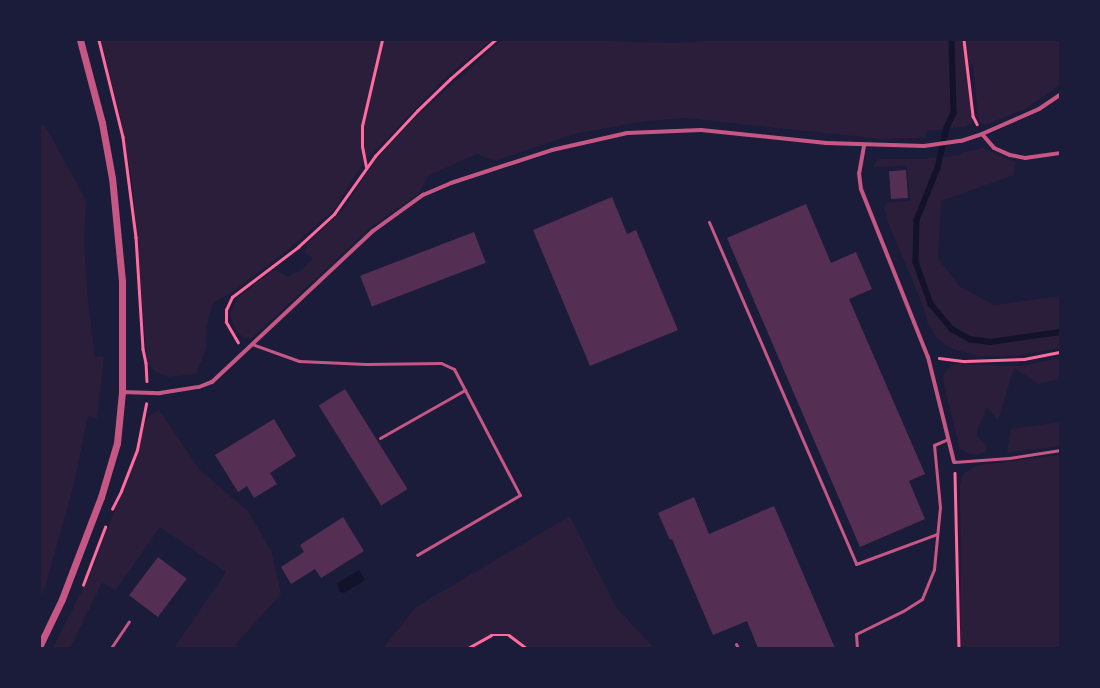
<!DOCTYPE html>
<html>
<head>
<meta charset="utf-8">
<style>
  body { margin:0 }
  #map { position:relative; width:1100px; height:688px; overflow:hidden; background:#1b1b3a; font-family:"Sofia Sans Condensed",sans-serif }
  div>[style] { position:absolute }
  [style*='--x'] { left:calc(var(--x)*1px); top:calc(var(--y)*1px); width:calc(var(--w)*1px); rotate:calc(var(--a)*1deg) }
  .green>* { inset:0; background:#2a1e3b }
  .water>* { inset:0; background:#12122b }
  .stream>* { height:5.5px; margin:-2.75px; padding:0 2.75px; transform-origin:2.75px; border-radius:2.75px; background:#12122b }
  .building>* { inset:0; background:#542f53; transform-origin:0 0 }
  .path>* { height:2.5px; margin:-1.25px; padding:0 1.25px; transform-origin:1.25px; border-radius:1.25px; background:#ff6b9d }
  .service>* { height:3px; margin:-1.5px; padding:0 1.5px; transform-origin:1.5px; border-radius:1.5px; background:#c65784 }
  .minor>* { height:4px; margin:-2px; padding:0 2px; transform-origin:2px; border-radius:2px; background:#c65784 }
  .tertiary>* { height:7px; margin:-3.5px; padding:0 3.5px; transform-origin:3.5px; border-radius:3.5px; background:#c65784 }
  span { translate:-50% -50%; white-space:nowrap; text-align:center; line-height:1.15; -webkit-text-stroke:3.5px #1b1b3a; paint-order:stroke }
  .frame { position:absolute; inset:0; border:41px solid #1b1b3a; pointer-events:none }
</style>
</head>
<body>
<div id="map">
  <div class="green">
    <div style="clip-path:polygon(101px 40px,492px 40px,447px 76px,370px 156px,361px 166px,334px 210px,280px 256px,231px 293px,213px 303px,207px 325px,206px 349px,196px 374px,167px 377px,155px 371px,148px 363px,146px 352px,133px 189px,122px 123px)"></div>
    <div style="clip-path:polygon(502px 40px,580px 40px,673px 43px,721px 40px,1060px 40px,1060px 85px,1025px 109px,985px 125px,980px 122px,978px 116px,973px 64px,966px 65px,972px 123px,962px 128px,961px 127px,927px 131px,925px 138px,881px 139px,685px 118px,647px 121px,574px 134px,495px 161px,477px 154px,429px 175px,418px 194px,370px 228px,252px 338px,244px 338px,237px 332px,230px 315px,237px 298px,275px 269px,287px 277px,303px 269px,313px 258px,305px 253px,308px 243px,343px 210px,376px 159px,418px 115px)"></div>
    <div style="clip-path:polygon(44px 124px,86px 200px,84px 242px,88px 301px,95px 357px,102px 356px,104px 358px,97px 419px,88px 416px,74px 484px,46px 584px,40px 598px,40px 126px)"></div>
    <div style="clip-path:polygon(983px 148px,1015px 162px,1014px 175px,941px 201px,938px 258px,960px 287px,994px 305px,1060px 296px,1060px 348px,1014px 356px,979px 356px,952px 349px,938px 339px,928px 324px,923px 306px,887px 220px,884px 206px,888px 202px,910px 201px,907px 166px,873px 167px,878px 159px,922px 159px,961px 155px,961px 153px)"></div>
    <div style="clip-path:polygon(1060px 358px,1060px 379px,1038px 384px,1014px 368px,998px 421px,987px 407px,977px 431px,977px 437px,986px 444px,987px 448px,985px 452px,977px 455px,969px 454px,960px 449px,943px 381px,944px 374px,950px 367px,958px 364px,1021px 366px)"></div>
    <div style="clip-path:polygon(159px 410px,200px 470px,249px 512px,272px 553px,281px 594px,235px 645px,240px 648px,174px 648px,226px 572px,160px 527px,116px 590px,102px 583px,70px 648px,53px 648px,90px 575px,114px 511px,124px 492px,145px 423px,149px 416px)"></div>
    <div style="clip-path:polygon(1060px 422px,1060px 446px,1007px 453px,1011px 429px)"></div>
    <div style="clip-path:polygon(1060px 455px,1060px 648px,960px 648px,961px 550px,960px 505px,960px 486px,963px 474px,972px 468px,980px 465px)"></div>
    <div style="clip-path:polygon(570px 516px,616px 607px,654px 648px,526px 648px,509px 635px,491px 634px,467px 648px,383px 648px,416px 607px)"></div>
  </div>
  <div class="water">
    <div style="clip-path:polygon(359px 570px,365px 580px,344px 593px,339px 591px,338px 583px)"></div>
  </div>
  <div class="stream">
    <div style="--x:952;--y:40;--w:73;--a:88.4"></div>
    <div style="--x:954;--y:113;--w:17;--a:115"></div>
    <div style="--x:947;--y:128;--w:41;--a:102.7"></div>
    <div style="--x:938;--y:168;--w:56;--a:112"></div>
    <div style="--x:917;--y:220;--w:42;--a:91.4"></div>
    <div style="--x:916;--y:262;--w:45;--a:70.3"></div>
    <div style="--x:931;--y:304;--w:33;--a:50"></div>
    <div style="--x:952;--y:329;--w:20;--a:30"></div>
    <div style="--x:969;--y:339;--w:21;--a:8"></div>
    <div style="--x:990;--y:342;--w:71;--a:-8.1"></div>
  </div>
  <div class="building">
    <div style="left:906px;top:170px;width:28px;height:17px;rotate:86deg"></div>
    <div style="clip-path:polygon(612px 197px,627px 234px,636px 230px,678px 330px,590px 366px,533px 230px)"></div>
    <div style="clip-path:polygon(806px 204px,831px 263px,856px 252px,872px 289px,849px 299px,925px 474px,909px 481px,925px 519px,860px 547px,727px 238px)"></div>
    <div style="left:474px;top:232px;width:33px;height:122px;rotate:69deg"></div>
    <div style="left:345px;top:389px;width:118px;height:31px;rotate:58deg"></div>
    <div style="clip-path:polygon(274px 419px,296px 456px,270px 473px,277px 484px,254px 498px,247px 486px,238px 492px,215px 455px)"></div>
    <div style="clip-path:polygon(694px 497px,709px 534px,774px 506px,835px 648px,758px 648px,747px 621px,713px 635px,672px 539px,670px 540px,658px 513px)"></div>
    <div style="clip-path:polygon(343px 517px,364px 551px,321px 578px,315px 569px,291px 584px,281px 567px,304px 552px,300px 545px)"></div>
    <div style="left:158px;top:557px;width:36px;height:48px;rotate:37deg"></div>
  </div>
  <div class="path">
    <div style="--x:99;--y:40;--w:100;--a:76.1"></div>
    <div style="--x:123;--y:137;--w:101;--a:82.6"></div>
    <div style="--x:136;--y:237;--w:112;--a:86.4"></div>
    <div style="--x:143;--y:349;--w:14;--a:78"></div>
    <div style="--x:146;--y:363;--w:18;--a:87"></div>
    <div style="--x:633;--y:40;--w:28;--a:0"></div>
    <div style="--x:964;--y:40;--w:77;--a:83.2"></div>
    <div style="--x:973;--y:116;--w:9;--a:63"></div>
    <div style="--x:366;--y:167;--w:21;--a:-101"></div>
    <div style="--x:362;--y:146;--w:20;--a:-90"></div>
    <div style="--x:362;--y:126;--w:88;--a:-76.9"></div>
    <div style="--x:238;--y:343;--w:24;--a:-120"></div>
    <div style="--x:226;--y:322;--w:12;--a:-90"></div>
    <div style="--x:226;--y:310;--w:14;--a:-65"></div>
    <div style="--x:232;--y:297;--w:83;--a:-37.1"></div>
    <div style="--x:298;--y:247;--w:49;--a:-42.5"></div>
    <div style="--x:334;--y:214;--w:71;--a:-54.7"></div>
    <div style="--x:375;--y:156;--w:62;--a:-47"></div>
    <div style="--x:417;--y:111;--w:46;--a:-44.1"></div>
    <div style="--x:450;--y:79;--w:60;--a:-40.9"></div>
    <div style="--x:939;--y:358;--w:26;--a:7"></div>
    <div style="--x:965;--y:361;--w:59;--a:-1.9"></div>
    <div style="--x:1024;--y:359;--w:37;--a:-11"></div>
    <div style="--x:955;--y:473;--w:175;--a:88.7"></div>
    <div style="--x:112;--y:509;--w:20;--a:-63"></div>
    <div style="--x:121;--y:491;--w:44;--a:-68.7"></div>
    <div style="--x:137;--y:450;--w:47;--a:-78.9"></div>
    <div style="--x:83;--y:585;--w:62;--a:-69.2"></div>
    <div style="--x:468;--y:648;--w:26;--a:-29"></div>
    <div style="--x:491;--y:635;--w:18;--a:0"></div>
    <div style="--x:509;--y:635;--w:21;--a:37"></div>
  </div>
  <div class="service">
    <div style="--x:709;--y:222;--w:372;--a:66.7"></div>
    <div style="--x:856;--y:564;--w:86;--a:-20.3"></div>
    <div style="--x:252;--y:344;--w:50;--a:19.9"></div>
    <div style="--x:299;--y:361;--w:67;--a:2.6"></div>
    <div style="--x:366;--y:364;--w:75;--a:-0.8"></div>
    <div style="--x:441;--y:363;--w:14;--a:25"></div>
    <div style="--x:454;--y:369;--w:142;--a:62.4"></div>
    <div style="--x:520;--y:495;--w:119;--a:149.8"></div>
    <div style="--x:380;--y:438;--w:98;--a:-29.5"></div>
    <div style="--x:954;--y:462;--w:55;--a:-4.2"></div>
    <div style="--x:1009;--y:458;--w:52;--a:-8.9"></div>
    <div style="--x:736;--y:644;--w:4;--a:63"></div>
    <div style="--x:111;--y:648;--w:32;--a:-56"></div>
    <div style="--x:857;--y:648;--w:14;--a:-94"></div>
    <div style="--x:856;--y:634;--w:52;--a:-26.1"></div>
    <div style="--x:903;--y:611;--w:22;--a:-32"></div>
    <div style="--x:922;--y:599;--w:32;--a:-68"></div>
    <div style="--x:934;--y:569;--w:62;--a:-84.5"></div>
    <div style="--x:940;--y:507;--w:62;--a:-95.5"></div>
    <div style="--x:934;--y:445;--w:15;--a:-23"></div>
  </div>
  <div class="minor">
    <div style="--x:982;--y:134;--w:18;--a:49"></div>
    <div style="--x:994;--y:148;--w:17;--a:24"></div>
    <div style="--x:1010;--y:155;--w:15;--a:11"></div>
    <div style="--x:1025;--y:158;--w:35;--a:-8"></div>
    <div style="--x:864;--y:146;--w:27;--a:100"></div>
    <div style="--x:859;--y:173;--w:16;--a:83"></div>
    <div style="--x:861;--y:189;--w:181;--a:68.3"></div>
    <div style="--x:928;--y:357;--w:108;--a:76.1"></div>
    <div style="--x:122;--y:392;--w:38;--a:2"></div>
    <div style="--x:160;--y:393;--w:39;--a:-9"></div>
    <div style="--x:199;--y:387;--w:14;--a:-21"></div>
    <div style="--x:212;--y:382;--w:221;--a:-43.2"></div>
    <div style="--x:373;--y:231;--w:62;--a:-35.8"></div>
    <div style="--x:423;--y:195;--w:30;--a:-23"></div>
    <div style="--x:451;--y:183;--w:106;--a:-18.1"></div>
    <div style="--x:552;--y:150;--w:77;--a:-12.8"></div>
    <div style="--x:627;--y:133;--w:74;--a:-2.3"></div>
    <div style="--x:701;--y:130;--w:126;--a:5.9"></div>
    <div style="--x:826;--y:143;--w:98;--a:1.8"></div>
    <div style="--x:924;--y:146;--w:37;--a:-8"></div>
    <div style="--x:961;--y:141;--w:22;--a:-18"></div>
    <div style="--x:982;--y:134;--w:62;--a:-23.7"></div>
    <div style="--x:1039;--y:109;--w:25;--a:-34"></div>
  </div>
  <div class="tertiary">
    <div style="--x:40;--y:645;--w:51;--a:-64.4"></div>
    <div style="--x:62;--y:599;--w:109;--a:-69.1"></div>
    <div style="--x:101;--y:497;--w:56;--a:-73.5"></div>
    <div style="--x:117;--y:443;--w:51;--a:-84.4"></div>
    <div style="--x:122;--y:392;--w:111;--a:-90"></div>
    <div style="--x:122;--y:281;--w:103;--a:-95.5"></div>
    <div style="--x:112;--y:178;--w:56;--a:-100.3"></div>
    <div style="--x:102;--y:123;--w:86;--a:-104.8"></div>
  </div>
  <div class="frame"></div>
</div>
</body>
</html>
